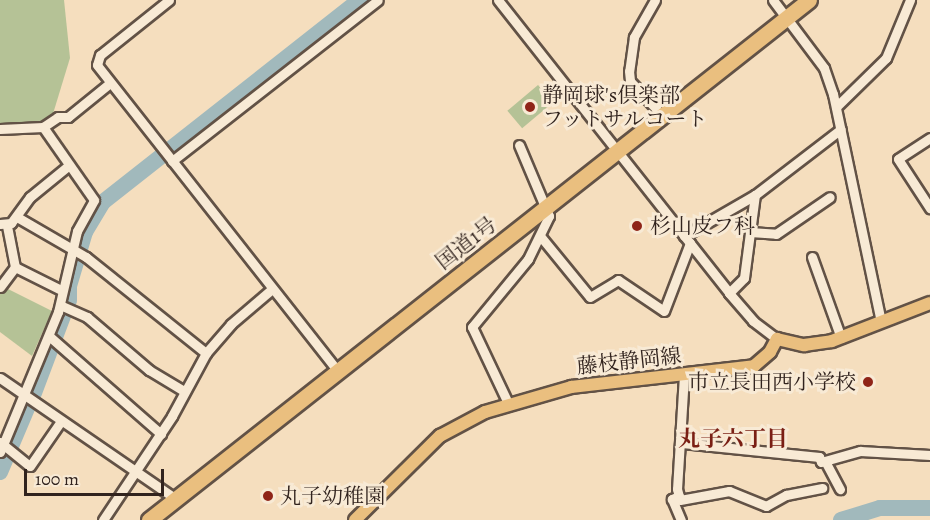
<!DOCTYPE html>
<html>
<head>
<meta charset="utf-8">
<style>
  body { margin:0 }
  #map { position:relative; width:930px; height:520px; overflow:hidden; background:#f5debe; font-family:Alegreya,"Noto Serif JP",serif }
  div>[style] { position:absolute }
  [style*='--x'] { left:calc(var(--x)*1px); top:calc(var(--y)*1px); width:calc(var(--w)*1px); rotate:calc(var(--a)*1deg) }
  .green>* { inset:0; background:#b5c296; transform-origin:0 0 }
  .river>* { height:16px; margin:-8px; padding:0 8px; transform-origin:8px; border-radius:8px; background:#a1b9bc }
  .roads { filter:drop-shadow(2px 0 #625246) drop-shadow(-2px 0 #625246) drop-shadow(0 2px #625246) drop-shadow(0 -2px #625246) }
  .minor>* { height:9px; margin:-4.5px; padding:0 4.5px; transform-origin:4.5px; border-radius:4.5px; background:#f8ead5 }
  .major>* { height:12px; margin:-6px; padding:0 6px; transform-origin:6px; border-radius:6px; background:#eabf7f }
  .highway>* { height:15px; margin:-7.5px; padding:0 7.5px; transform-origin:7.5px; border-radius:7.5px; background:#eabf7f }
  .dots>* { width:16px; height:16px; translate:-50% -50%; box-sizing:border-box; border:3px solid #f8ead5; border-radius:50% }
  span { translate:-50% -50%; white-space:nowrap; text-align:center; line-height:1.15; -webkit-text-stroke:6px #f8ead5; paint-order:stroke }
  .poi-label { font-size:21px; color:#31231e }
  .left { translate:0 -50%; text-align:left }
  .right { translate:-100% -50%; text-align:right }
  .street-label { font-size:21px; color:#31231e }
  .neighbourhood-label { font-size:22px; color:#7a1f14; font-weight:700 }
  .scale { position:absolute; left:24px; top:469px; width:140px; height:27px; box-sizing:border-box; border:3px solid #31231e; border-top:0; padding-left:8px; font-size:18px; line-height:21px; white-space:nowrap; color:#31231e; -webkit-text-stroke:4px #f8ead5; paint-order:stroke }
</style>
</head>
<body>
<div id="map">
  <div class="green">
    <div style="clip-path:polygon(0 0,64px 0,70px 58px,52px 117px,42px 122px,0 130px)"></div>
    <div style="left:538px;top:85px;width:23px;height:40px;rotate:50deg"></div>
    <div style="clip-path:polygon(4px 287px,52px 311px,32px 356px,0 332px,0 292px)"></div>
  </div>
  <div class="river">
    <div style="--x:34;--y:393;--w:99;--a:-69.4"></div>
    <div style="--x:69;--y:300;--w:14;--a:-90"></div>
    <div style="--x:69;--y:286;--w:56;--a:-73.5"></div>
    <div style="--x:85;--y:232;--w:35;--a:-59"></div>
    <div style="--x:103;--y:202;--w:327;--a:-38.2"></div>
    <div style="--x:0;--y:472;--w:72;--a:-67"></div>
    <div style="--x:841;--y:520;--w:41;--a:-17.1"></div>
    <div style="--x:880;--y:508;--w:50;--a:0"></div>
  </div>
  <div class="roads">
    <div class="minor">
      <div style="--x:169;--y:0;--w:88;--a:141.4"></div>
      <div style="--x:100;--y:55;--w:10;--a:107"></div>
      <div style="--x:97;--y:65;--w:390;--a:51.8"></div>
      <div style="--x:498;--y:0;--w:373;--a:51.7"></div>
      <div style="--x:729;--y:293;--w:37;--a:49"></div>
      <div style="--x:753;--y:321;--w:30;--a:37"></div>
      <div style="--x:655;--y:0;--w:43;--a:119.6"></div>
      <div style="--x:634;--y:37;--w:34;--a:98"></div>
      <div style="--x:629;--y:71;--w:10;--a:84"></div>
      <div style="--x:630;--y:81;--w:47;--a:46.7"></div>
      <div style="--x:773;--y:0;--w:85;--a:53.1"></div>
      <div style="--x:824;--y:68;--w:28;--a:71"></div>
      <div style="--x:833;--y:94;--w:233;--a:78.1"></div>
      <div style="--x:836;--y:107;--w:70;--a:-44.4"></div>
      <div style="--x:886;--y:58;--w:63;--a:-67.5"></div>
      <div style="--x:0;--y:129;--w:43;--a:-2.7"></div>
      <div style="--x:43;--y:127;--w:18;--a:-34"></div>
      <div style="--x:58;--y:117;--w:10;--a:0"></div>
      <div style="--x:68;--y:117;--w:54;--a:-39"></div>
      <div style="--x:930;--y:138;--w:38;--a:147"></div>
      <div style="--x:898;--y:159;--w:59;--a:56.9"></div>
      <div style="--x:172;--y:161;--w:261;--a:-38"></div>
      <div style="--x:17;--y:217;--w:80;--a:30.1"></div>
      <div style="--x:86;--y:257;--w:154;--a:38.7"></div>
      <div style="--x:0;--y:224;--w:11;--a:-5"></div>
      <div style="--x:11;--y:223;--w:32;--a:-54"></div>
      <div style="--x:30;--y:197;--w:49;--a:-39.2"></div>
      <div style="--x:750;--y:232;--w:26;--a:4"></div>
      <div style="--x:776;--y:234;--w:65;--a:-34.4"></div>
      <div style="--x:684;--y:236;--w:82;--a:-30"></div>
      <div style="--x:755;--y:195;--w:108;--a:-37.5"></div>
      <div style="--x:541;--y:237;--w:77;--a:50.8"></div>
      <div style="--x:590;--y:297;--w:33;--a:-31"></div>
      <div style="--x:618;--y:280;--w:55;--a:34"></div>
      <div style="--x:664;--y:311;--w:73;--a:-69.1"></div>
      <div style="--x:812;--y:257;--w:86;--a:70.3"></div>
      <div style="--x:15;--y:267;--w:51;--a:26.6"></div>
      <div style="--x:0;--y:287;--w:25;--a:-53"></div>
      <div style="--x:15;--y:267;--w:42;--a:-101"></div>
      <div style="--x:729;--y:293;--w:21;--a:-45"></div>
      <div style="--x:744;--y:278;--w:84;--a:-82.5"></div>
      <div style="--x:60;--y:305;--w:30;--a:24"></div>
      <div style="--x:87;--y:317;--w:82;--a:40.5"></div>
      <div style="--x:149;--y:370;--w:41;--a:31"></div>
      <div style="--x:49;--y:336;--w:149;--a:41.2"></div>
      <div style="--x:684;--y:375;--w:114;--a:93.5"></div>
      <div style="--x:677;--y:489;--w:11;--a:75"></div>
      <div style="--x:680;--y:500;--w:50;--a:-10.4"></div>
      <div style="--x:729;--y:491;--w:40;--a:22"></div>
      <div style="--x:766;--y:506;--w:23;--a:-29"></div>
      <div style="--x:786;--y:495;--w:37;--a:-11"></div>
      <div style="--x:0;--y:378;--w:214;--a:34.5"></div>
      <div style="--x:508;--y:403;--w:84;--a:-115.3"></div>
      <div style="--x:472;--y:327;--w:88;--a:-50.5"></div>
      <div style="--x:528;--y:259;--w:48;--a:-64"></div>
      <div style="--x:549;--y:216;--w:77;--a:-112.9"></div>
      <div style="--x:0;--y:442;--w:38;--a:39"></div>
      <div style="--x:30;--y:466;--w:55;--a:-55.4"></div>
      <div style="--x:682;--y:443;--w:138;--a:5.8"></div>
      <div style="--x:819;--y:457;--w:5;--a:68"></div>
      <div style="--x:821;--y:462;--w:41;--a:-15.8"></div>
      <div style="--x:860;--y:451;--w:70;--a:3.3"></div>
      <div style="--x:0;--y:452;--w:152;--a:-67.5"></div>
      <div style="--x:58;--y:312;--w:83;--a:-76.8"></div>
      <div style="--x:77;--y:231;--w:35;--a:-61"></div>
      <div style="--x:94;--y:200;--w:89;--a:-124.9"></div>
      <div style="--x:825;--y:461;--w:32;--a:62"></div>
      <div style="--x:679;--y:496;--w:8;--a:157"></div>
      <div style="--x:672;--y:499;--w:23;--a:67"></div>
      <div style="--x:103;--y:520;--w:125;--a:-56.4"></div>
      <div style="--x:172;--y:416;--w:72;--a:-61.6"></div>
      <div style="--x:206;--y:353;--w:38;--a:-49"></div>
      <div style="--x:231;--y:324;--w:54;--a:-40.5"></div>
    </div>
    <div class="major">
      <div style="--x:355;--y:520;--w:120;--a:-44.7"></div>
      <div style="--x:440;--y:436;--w:51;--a:-28.1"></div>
      <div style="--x:485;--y:412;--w:90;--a:-16.2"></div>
      <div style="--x:571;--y:387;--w:184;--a:-6.5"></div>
      <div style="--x:754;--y:366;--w:21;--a:-41"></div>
      <div style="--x:770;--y:352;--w:15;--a:-62"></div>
      <div style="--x:777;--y:339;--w:28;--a:13"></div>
      <div style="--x:804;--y:345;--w:28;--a:-8"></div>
      <div style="--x:832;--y:341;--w:105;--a:-21.2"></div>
    </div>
    <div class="highway">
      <div style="--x:149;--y:520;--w:840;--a:-38.23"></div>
    </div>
  </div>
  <div class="dots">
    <div style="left:530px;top:107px;background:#8f2418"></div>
    <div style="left:637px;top:226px;background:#8f2418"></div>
    <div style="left:868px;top:382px;background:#8f2418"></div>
    <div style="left:268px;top:496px;background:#8f2418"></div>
  </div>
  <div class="poi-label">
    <span class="left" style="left:542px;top:107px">静岡球's倶楽部<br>フットサルコート</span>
    <span class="left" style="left:650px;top:226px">杉山皮フ科</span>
    <span class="right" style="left:856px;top:382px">市立長田西小学校</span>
    <span class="left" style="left:280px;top:496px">丸子幼稚園</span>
  </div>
  <div class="street-label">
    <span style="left:466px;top:243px;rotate:-38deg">国道1号</span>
    <span style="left:629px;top:361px;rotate:-6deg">藤枝静岡線</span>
  </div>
  <div class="neighbourhood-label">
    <span style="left:733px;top:440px">丸子六丁目</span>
  </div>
  <div class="scale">100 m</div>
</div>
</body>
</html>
